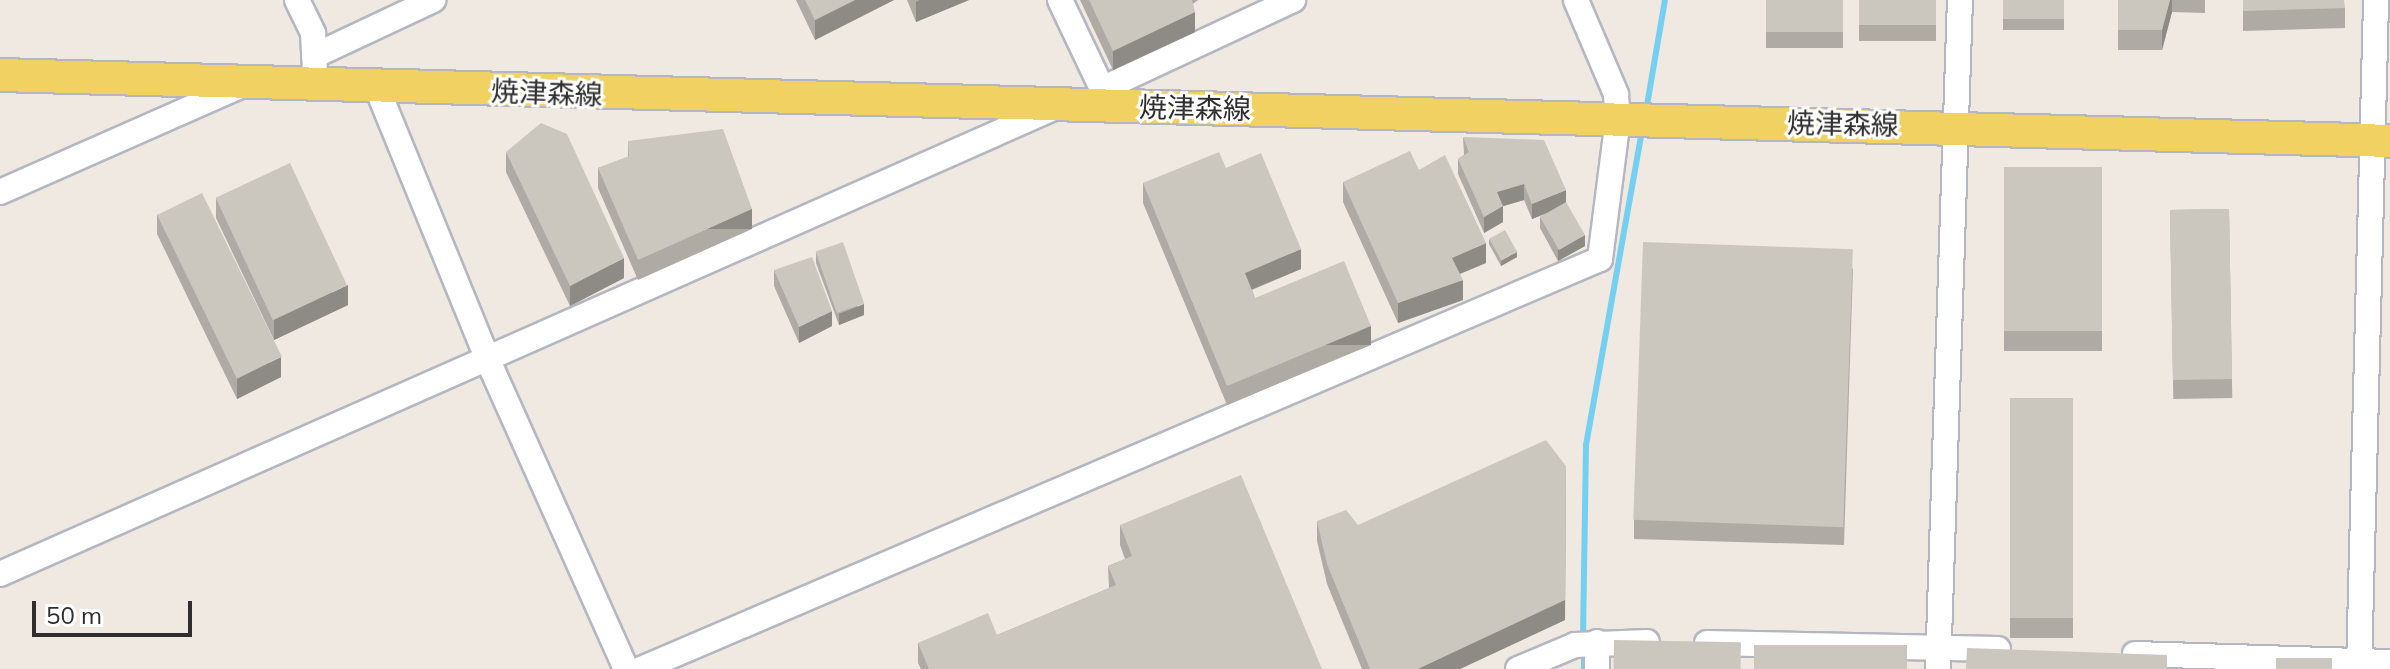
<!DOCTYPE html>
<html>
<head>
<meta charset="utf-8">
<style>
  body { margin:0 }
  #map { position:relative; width:2390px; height:669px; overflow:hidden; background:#efe9e1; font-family:Mulish,"Noto Sans JP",sans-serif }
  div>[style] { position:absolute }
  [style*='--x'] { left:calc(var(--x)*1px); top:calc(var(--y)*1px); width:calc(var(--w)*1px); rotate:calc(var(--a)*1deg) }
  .stream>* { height:6px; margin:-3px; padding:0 3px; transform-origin:3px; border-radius:3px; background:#75cff0 }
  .roads { filter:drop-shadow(2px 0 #b4b7c1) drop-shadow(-2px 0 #b4b7c1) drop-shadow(0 2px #b4b7c1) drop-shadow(0 -2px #b4b7c1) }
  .minor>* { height:24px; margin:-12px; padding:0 12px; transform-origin:12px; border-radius:12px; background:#fff }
  .major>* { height:32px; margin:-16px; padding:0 16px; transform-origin:16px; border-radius:16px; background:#f2d163 }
  .wall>* { inset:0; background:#afaba4; transform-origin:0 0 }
  .shaded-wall>* { inset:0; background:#8e8b86; transform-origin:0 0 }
  .building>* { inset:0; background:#cbc7bf; transform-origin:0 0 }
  span { translate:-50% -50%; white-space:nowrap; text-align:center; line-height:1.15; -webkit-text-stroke:6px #fff; paint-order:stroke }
  .street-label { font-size:28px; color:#2e2e2e }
  .scale { position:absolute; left:32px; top:601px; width:160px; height:36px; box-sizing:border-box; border:4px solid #2e2e2e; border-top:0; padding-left:10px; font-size:24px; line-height:28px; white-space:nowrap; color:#2e2e2e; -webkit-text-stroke:6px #fff; paint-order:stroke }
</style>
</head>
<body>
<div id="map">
  <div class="stream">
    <div style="--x:1646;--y:111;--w:113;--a:-80.3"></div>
    <div style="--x:1583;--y:637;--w:192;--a:-89.1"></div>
    <div style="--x:1586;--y:445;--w:320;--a:-79.9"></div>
    <div style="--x:1584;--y:649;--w:20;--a:90"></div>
  </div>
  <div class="roads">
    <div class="minor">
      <div style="--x:297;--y:0;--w:37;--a:64"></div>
      <div style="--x:313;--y:33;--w:34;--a:87"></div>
      <div style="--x:1060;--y:0;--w:114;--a:64.6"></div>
      <div style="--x:314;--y:56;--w:132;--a:-25.2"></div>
      <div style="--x:377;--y:88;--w:292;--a:67.8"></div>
      <div style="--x:487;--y:358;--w:341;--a:65.9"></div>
      <div style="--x:1102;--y:89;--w:211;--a:-25"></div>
      <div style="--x:0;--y:192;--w:266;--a:-23.8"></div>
      <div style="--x:0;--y:574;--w:1155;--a:-23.86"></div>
      <div style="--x:1707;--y:643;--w:291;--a:1.2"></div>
      <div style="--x:2135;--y:654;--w:255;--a:1.8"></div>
      <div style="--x:641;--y:669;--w:1043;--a:-23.15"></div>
      <div style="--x:1600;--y:259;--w:141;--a:-82.7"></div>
      <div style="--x:1618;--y:119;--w:25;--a:-95"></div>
      <div style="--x:1616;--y:94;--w:102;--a:-113.1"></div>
      <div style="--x:1518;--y:669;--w:62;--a:-22.8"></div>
      <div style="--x:1575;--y:645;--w:72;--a:-2.4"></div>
      <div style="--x:1597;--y:669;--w:27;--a:-90"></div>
      <div style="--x:1938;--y:669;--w:669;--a:-88.12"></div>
      <div style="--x:2359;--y:669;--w:669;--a:-88.54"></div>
    </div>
    <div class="major">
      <div style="--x:0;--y:75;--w:2391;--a:1.58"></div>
    </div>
  </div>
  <div class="wall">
    <div style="clip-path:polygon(796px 0,894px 0,815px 40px)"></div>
    <div style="clip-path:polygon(907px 0,969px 0,916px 22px)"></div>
    <div style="clip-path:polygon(1080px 0,1198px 0,1193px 4px,1195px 32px,1113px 70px)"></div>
    <div style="left:1766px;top:0;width:77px;height:48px"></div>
    <div style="left:1859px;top:0;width:77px;height:41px"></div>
    <div style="left:2003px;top:0;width:61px;height:30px"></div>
    <div style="clip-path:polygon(2118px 0,2205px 0,2205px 13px,2172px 12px,2162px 50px,2118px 50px)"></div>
    <div style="clip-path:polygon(2243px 0,2345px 8px,2345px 28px,2243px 31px)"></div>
    <div style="clip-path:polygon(1463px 137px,1566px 202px,1585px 246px,1558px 261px,1540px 228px,1540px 217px,1547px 213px,1532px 219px,1524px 200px,1503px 206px,1503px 222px,1484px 233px,1458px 174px,1458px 159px,1464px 155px)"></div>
    <div style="clip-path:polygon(628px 141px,752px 229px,638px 280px,598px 188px,598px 168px,628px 157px)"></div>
    <div style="clip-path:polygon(506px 152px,624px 278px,570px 306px,506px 172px)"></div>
    <div style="left:2004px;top:167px;width:98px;height:184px"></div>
    <div style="clip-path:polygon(1226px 168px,1301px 269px,1252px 290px,1255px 298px,1371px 345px,1227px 405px,1143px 203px,1143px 183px)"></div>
    <div style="clip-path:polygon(1419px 170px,1486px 263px,1460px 274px,1463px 300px,1398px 323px,1343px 202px,1343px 182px)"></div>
    <div style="clip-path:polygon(216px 198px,348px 305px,274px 340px,216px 218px)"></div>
    <div style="left:2229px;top:209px;width:189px;height:59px;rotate:89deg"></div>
    <div style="clip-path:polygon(157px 214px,281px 377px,237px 399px,157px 234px)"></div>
    <div style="clip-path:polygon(1489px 239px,1517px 257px,1501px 266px,1489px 244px)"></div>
    <div style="clip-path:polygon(816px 252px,864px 315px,839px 325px,816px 263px)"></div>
    <div style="clip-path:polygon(1853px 268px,1844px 545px,1634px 539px,1634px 520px)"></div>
    <div style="clip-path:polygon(774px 270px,832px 326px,799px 343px,774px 286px)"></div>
    <div style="left:2010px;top:398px;width:63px;height:240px"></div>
    <div style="clip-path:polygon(1317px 521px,1358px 525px,1565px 620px,1460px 669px,1362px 669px,1327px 584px,1317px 541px)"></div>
    <div style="clip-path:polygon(1120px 525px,1322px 669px,921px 669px,918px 663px,918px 643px,997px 635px,1109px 588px,1108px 566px,1125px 559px,1120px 545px)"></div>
  </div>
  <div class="shaded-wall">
    <div style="clip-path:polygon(855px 0,894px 0,815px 40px,815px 20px)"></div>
    <div style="clip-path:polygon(920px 0,969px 0,916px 22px,916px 2px)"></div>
    <div style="clip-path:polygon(2170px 0,2172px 0,2172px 12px,2162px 50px,2162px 30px)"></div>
    <div style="clip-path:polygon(1195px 12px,1195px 32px,1113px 70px,1113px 51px)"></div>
    <div style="clip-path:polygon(1524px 184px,1524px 200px,1497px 208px,1497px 192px)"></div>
    <div style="clip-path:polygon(1566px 190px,1566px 205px,1532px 219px,1532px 204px)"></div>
    <div style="clip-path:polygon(1503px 206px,1503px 222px,1484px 233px,1484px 217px)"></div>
    <div style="left:752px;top:209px;width:20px;height:125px;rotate:90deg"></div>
    <div style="clip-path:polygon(1585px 235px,1585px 246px,1558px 261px,1558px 250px)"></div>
    <div style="clip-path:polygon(1486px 243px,1486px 263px,1452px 277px,1452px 258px)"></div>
    <div style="clip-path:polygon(1301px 249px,1301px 269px,1245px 292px,1245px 273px)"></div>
    <div style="clip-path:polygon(1517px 252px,1517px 257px,1501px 266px,1501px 261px)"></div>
    <div style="clip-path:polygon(624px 258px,624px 278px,570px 306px,570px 286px)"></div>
    <div style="clip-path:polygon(1463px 280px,1463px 300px,1398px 323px,1398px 303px)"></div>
    <div style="clip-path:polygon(348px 285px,348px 305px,274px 340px,274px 320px)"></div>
    <div style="clip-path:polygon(864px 304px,864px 315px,839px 325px,839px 314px)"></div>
    <div style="clip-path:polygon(832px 311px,832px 326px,799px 343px,799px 327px)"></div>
    <div style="left:1371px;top:326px;width:19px;height:156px;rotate:90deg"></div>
    <div style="clip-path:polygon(281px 357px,281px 377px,237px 399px,237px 379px)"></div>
    <div style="clip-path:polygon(1566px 466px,1565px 620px,1460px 669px,1418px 669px)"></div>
    <div style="clip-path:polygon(1907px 646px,1906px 669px,1904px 669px)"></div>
  </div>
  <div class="building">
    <div style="clip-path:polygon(805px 0,855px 0,815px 20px)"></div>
    <div style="clip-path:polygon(1089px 0,1192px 0,1195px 12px,1113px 51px)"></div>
    <div style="left:1766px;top:0;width:77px;height:32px"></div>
    <div style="left:1859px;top:0;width:77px;height:25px"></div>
    <div style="left:2003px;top:0;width:61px;height:19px"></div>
    <div style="clip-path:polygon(2118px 0,2170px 0,2162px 30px,2118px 30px)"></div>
    <div style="clip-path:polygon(2243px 0,2344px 0,2345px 8px,2243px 11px)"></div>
    <div style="clip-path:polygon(541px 123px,567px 134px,624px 258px,570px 286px,506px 152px)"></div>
    <div style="clip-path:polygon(723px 129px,752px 209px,638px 260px,598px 168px,629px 156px,628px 141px)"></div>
    <div style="clip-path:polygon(1463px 137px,1544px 140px,1566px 190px,1532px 204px,1524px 184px,1497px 192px,1503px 206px,1484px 217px,1458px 159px,1469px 152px)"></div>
    <div style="clip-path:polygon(1410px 151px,1419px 170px,1445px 155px,1486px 243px,1452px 258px,1463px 280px,1398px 303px,1343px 182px)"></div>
    <div style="clip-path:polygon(1219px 152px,1226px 168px,1261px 153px,1301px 249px,1245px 273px,1255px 298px,1344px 261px,1371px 326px,1227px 386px,1143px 183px)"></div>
    <div style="left:290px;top:163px;width:135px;height:82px;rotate:65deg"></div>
    <div style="left:2004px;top:167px;width:98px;height:164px"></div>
    <div style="left:202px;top:193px;width:182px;height:50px;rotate:64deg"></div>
    <div style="left:1566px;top:202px;width:38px;height:30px;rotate:60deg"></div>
    <div style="left:2229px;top:209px;width:170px;height:59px;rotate:89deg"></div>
    <div style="left:1505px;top:230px;width:25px;height:18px;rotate:61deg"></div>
    <div style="left:843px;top:242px;width:65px;height:29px;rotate:71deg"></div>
    <div style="left:1643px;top:242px;width:210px;height:278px;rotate:2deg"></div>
    <div style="clip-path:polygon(812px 257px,832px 311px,799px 327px,774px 270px)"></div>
    <div style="left:2010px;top:398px;width:63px;height:220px"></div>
    <div style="clip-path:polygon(1546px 440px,1566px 466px,1565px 600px,1418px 669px,1370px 669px,1327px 564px,1317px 521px,1346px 510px,1358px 525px)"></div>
    <div style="clip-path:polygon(1241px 475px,1322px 669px,929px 669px,918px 643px,988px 613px,997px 635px,1116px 585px,1108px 566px,1132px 556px,1120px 525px)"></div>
    <div style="left:1614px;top:640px;width:127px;height:29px;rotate:1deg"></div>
    <div style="left:1754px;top:645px;width:153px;height:24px"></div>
    <div style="clip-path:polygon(1967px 648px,2167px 655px,2167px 669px,1966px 669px)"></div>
    <div style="left:2276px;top:658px;width:56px;height:11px"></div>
  </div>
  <div class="street-label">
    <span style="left:547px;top:93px;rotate:2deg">焼津森線</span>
    <span style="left:1195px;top:108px;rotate:1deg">焼津森線</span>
    <span style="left:1843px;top:124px;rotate:1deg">焼津森線</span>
  </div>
  <div class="scale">50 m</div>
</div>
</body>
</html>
